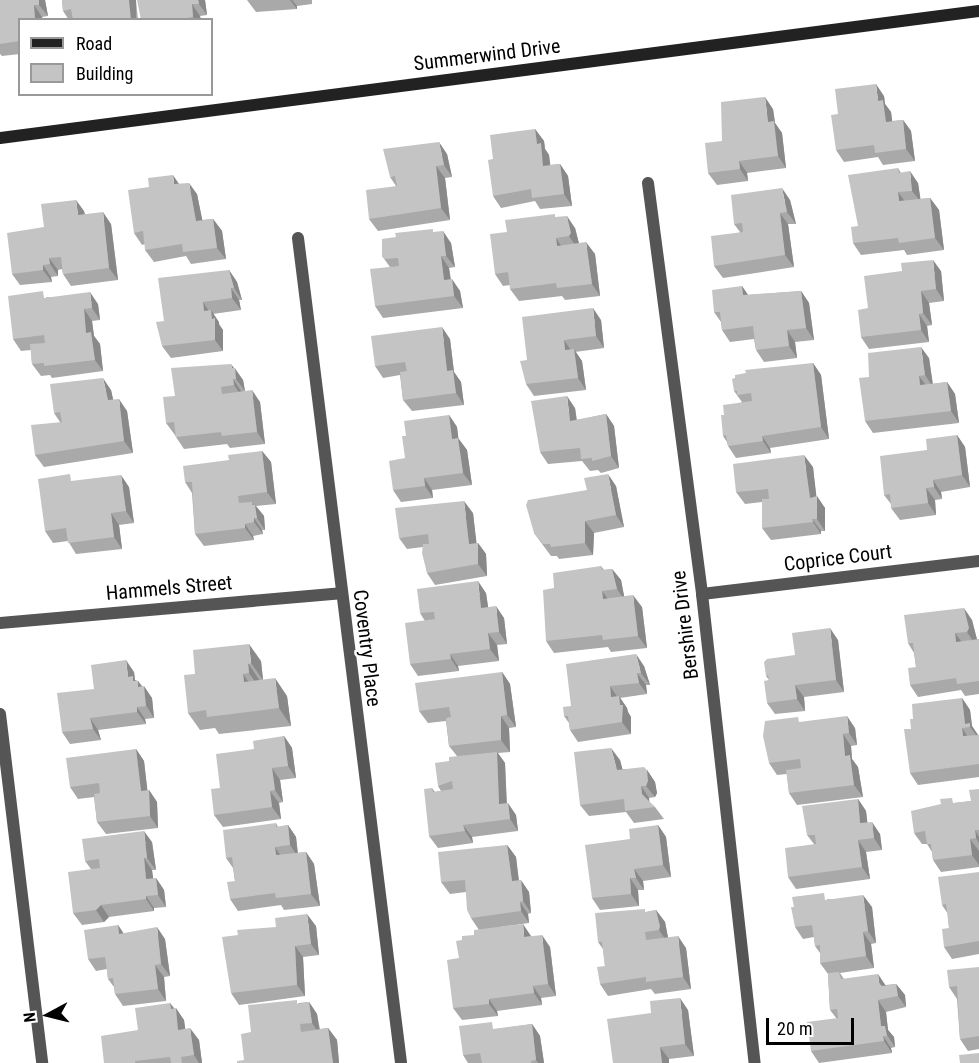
<!DOCTYPE html>
<html>
<head>
<meta charset="utf-8">
<style>
  body { margin:0 }
  #map { position:relative; width:979px; height:1063px; overflow:hidden; background:#fff; font-family:"Roboto Condensed",sans-serif }
  div>[style] { position:absolute }
  [style*='--x'] { left:calc(var(--x)*1px); top:calc(var(--y)*1px); width:calc(var(--w)*1px); rotate:calc(var(--a)*1deg) }
  .street>* { height:12px; margin:-6px; padding:0 6px; transform-origin:6px; border-radius:6px; background:#555 }
  .secondary>* { height:12px; margin:-6px; padding:0 6px; transform-origin:6px; border-radius:6px; background:#222 }
  .wall>* { inset:0; background:#a9a9a9 }
  .shaded-wall>* { inset:0; background:#898989; transform-origin:0 0 }
  .building>* { inset:0; background:#c4c4c4 }
  span { translate:-50% -50%; white-space:nowrap; text-align:center; line-height:1.15; -webkit-text-stroke:5px #fff; paint-order:stroke }
  .street-label { font-size:20px; color:#000 }
  .legend { position:absolute; left:18px; top:18px; width:195px; height:78px; box-sizing:border-box; background:#fff; border:2px solid #999; margin:0; padding:8px 10px; list-style:none; font-size:18px; color:#000 }
  .legend li { display:flex; align-items:center; gap:12px; height:30px }
  .legend b { width:30px; border:2px solid #999 }
  .north { position:absolute; left:18px; top:985px; width:60px; height:60px; -webkit-text-stroke:4px #fff; paint-order:stroke; rotate:263deg; font-size:16px; font-weight:700; line-height:24px; text-align:center; color:#000 }
  .north::after { content:''; display:block; margin:auto; width:21px; height:27px; background:#000; clip-path:polygon(50% 0,100% 100%,50% 72%,0 100%) }
  .scale { position:absolute; left:766px; top:1018px; width:88px; height:27px; box-sizing:border-box; border:3px solid #000; border-top:0; padding-left:8px; font-size:18px; line-height:21px; white-space:nowrap; color:#000; -webkit-text-stroke:4px #fff; paint-order:stroke }
</style>
</head>
<body>
<div id="map">
  <div class="street">
    <div style="--x:648;--y:183;--w:415;--a:82.5"></div>
    <div style="--x:702;--y:594;--w:472;--a:83.6"></div>
    <div style="--x:298;--y:238;--w:831;--a:82.88"></div>
    <div style="--x:702;--y:594;--w:279;--a:-6.8"></div>
    <div style="--x:0;--y:623;--w:342;--a:-5"></div>
    <div style="--x:0;--y:714;--w:352;--a:83.1"></div>
  </div>
  <div class="secondary">
    <div style="--x:0;--y:138;--w:987;--a:-7.39"></div>
  </div>
  <div class="wall">
    <div style="clip-path:polygon(0 0,45px 0,48px 16px,42px 17px,43px 20px,20px 20px,20px 54px,2px 56px,0 54px)"></div>
    <div style="clip-path:polygon(62px 0,136px 0,138px 20px,69px 20px,63px 11px)"></div>
    <div style="clip-path:polygon(205px 0,207px 15px,200px 16px,201px 20px,141px 20px)"></div>
    <div style="clip-path:polygon(247px 0,312px 0,312px 4px,297px 6px,297px 9px,256px 12px)"></div>
    <div style="clip-path:polygon(884px 96px,885px 104px,891px 112px,892px 121px,903px 120px,911px 131px,915px 161px,883px 165px,878px 157px,844px 162px,836px 150px,838px 114px)"></div>
    <div style="clip-path:polygon(773px 109px,775px 123px,782px 133px,786px 168px,747px 173px,748px 181px,717px 185px,708px 173px,722px 141px)"></div>
    <div style="clip-path:polygon(535px 129px,544px 141px,545px 149px,549px 155px,550px 165px,560px 164px,568px 176px,572px 206px,540px 209px,535px 201px,501px 208px,493px 196px,493px 159px)"></div>
    <div style="clip-path:polygon(447px 154px,452px 177px,445px 178px,450px 220px,378px 231px,369px 219px,396px 186px,390px 177px)"></div>
    <div style="clip-path:polygon(898px 168px,901px 173px,918px 183px,920px 199px,930px 198px,939px 210px,944px 250px,907px 255px,904px 250px,861px 255px,853px 243px,858px 226px)"></div>
    <div style="clip-path:polygon(179px 184px,197px 194px,202px 220px,213px 219px,222px 231px,226px 259px,191px 264px,186px 256px,154px 262px,145px 250px,145px 244px,142px 245px,134px 233px)"></div>
    <div style="clip-path:polygon(790px 200px,796px 224px,788px 224px,794px 267px,723px 278px,714px 266px,740px 232px,734px 224px)"></div>
    <div style="clip-path:polygon(84px 211px,85px 214px,111px 224px,118px 280px,71px 286px,63px 274px,62px 269px,58px 270px,58px 276px,51px 277px,52px 282px,20px 285px,12px 274px,44px 227px)"></div>
    <div style="clip-path:polygon(557px 217px,575px 228px,579px 243px,595px 254px,600px 296px,565px 300px,562px 296px,519px 301px,510px 289px,510px 285px,503px 286px,495px 274px,507px 232px)"></div>
    <div style="clip-path:polygon(435px 232px,451px 243px,455px 267px,449px 268px,451px 279px,460px 291px,463px 308px,383px 318px,375px 306px,390px 267px,382px 256px)"></div>
    <div style="clip-path:polygon(229px 270px,237px 282px,242px 300px,239px 300px,241px 310px,213px 314px,223px 330px,223px 351px,171px 358px,162px 346px,164px 321px)"></div>
    <div style="clip-path:polygon(941px 271px,944px 301px,929px 303px,932px 325px,927px 326px,929px 342px,869px 349px,861px 337px,868px 308px)"></div>
    <div style="clip-path:polygon(742px 286px,748px 295px,801px 291px,809px 303px,814px 340px,795px 342px,797px 358px,764px 362px,756px 350px,754px 339px,730px 342px,722px 330px,721px 322px,714px 312px)"></div>
    <div style="clip-path:polygon(47px 297px,98px 304px,100px 320px,92px 321px,94px 336px,100px 344px,103px 371px,52px 378px,50px 375px,41px 376px,32px 364px,31px 350px,21px 351px,13px 339px)"></div>
    <div style="clip-path:polygon(601px 320px,604px 348px,575px 352px,582px 361px,586px 390px,534px 396px,526px 384px,527px 360px)"></div>
    <div style="clip-path:polygon(450px 339px,454px 372px,461px 382px,464px 405px,412px 411px,403px 400px,400px 375px,383px 378px,375px 366px)"></div>
    <div style="clip-path:polygon(929px 358px,933px 384px,947px 382px,955px 394px,959px 423px,873px 433px,865px 421px,869px 377px)"></div>
    <div style="clip-path:polygon(813px 363px,821px 375px,829px 439px,770px 448px,771px 453px,736px 458px,728px 446px,727px 442px,723px 436px,724px 415px,742px 402px,734px 391px)"></div>
    <div style="clip-path:polygon(235px 368px,243px 380px,245px 391px,260px 402px,265px 444px,230px 448px,227px 444px,184px 449px,176px 437px,175px 435px,166px 423px,175px 396px)"></div>
    <div style="clip-path:polygon(111px 390px,113px 400px,127px 411px,133px 453px,44px 467px,35px 455px,60px 422px,54px 413px)"></div>
    <div style="clip-path:polygon(575px 408px,577px 420px,606px 414px,614px 426px,619px 468px,601px 473px,598px 470px,590px 471px,582px 461px,548px 464px,540px 452px)"></div>
    <div style="clip-path:polygon(449px 415px,457px 427px,458px 438px,467px 450px,472px 485px,432px 490px,433px 498px,401px 502px,393px 490px,405px 458px,406px 436px)"></div>
    <div style="clip-path:polygon(957px 435px,965px 447px,970px 487px,941px 492px,942px 499px,935px 500px,936px 515px,900px 520px,891px 508px,891px 504px,884px 495px,927px 450px)"></div>
    <div style="clip-path:polygon(262px 451px,271px 462px,276px 504px,256px 506px,264px 516px,265px 530px,262px 530px,263px 534px,253px 536px,254px 540px,204px 546px,195px 534px,192px 493px,185px 482px)"></div>
    <div style="clip-path:polygon(813px 467px,816px 497px,825px 508px,825px 531px,821px 531px,821px 534px,771px 540px,762px 528px,762px 502px,745px 504px,736px 492px)"></div>
    <div style="clip-path:polygon(75px 481px,129px 487px,134px 523px,119px 525px,122px 549px,76px 554px,68px 541px,53px 543px,45px 531px)"></div>
    <div style="clip-path:polygon(616px 486px,624px 527px,594px 533px,593px 555px,559px 559px,557px 556px,551px 556px,534px 533px)"></div>
    <div style="clip-path:polygon(473px 513px,476px 543px,478px 543px,486px 554px,487px 576px,435px 585px,427px 573px,423px 547px,407px 549px,399px 538px)"></div>
    <div style="clip-path:polygon(601px 566px,604px 570px,612px 569px,621px 580px,624px 596px,642px 607px,647px 648px,611px 652px,608px 647px,554px 653px,546px 641px,554px 588px)"></div>
    <div style="clip-path:polygon(486px 593px,488px 607px,504px 618px,507px 644px,497px 645px,499px 661px,458px 666px,459px 671px,418px 676px,410px 664px,425px 621px,420px 613px)"></div>
    <div style="clip-path:polygon(972px 620px,977px 639px,979px 639px,979px 694px,965px 696px,961px 690px,918px 697px,910px 685px,916px 667px,914px 653px,908px 643px)"></div>
    <div style="clip-path:polygon(838px 640px,844px 692px,804px 697px,805px 711px,775px 714px,767px 703px,769px 680px,766px 676px,795px 655px)"></div>
    <div style="clip-path:polygon(261px 661px,263px 680px,287px 696px,291px 726px,219px 734px,215px 728px,200px 730px,188px 713px,195px 674px)"></div>
    <div style="clip-path:polygon(644px 666px,650px 685px,646px 685px,647px 694px,620px 698px,627px 708px,628px 712px,631px 717px,631px 734px,578px 742px,570px 730px,569px 723px,564px 716px,571px 706px)"></div>
    <div style="clip-path:polygon(134px 672px,135px 680px,138px 681px,152px 698px,154px 718px,145px 719px,146px 724px,98px 730px,101px 740px,70px 744px,62px 732px,94px 689px)"></div>
    <div style="clip-path:polygon(502px 672px,510px 684px,516px 727px,509px 728px,510px 752px,498px 753px,505px 763px,507px 803px,516px 815px,518px 831px,472px 837px,473px 843px,438px 848px,429px 836px,432px 788px,435px 792px,441px 791px,438px 786px,457px 756px,449px 746px,446px 721px,428px 723px,419px 711px)"></div>
    <div style="clip-path:polygon(962px 698px,970px 710px,972px 726px,978px 735px,979px 735px,979px 777px,918px 785px,910px 773px,911px 729px,913px 719px)"></div>
    <div style="clip-path:polygon(802px 722px,855px 728px,857px 745px,851px 746px,852px 759px,858px 767px,863px 797px,797px 805px,789px 793px,787px 774px,777px 775px,769px 763px)"></div>
    <div style="clip-path:polygon(284px 736px,292px 748px,296px 778px,280px 780px,283px 802px,279px 803px,281px 819px,223px 827px,214px 815px,220px 788px,254px 749px)"></div>
    <div style="clip-path:polygon(136px 749px,144px 761px,147px 790px,149px 790px,157px 802px,158px 828px,106px 834px,97px 822px,94px 797px,78px 799px,70px 787px)"></div>
    <div style="clip-path:polygon(620px 760px,622px 769px,647px 770px,655px 782px,657px 793px,655px 797px,649px 798px,649px 802px,655px 807px,664px 819px,634px 823px,626px 812px,589px 816px,580px 805px)"></div>
    <div style="clip-path:polygon(979px 789px,979px 867px,941px 872px,933px 860px,932px 852px,927px 844px,922px 844px,914px 833px,955px 803px,971px 801px)"></div>
    <div style="clip-path:polygon(858px 799px,866px 811px,867px 822px,880px 834px,882px 850px,866px 852px,870px 879px,796px 889px,788px 877px,814px 844px,807px 835px)"></div>
    <div style="clip-path:polygon(276px 823px,278px 827px,288px 825px,296px 837px,298px 853px,306px 852px,314px 864px,320px 906px,284px 910px,281px 905px,238px 911px,230px 899px,235px 881px,233px 868px,226px 858px)"></div>
    <div style="clip-path:polygon(658px 825px,666px 837px,671px 877px,643px 881px,644px 890px,638px 890px,639px 906px,600px 910px,592px 898px,630px 839px)"></div>
    <div style="clip-path:polygon(152px 842px,156px 870px,152px 870px,153px 879px,156px 878px,164px 890px,166px 907px,154px 908px,154px 911px,109px 917px,104px 922px,82px 925px,73px 913px,91px 869px,85px 861px)"></div>
    <div style="clip-path:polygon(507px 845px,516px 857px,519px 880px,529px 892px,531px 913px,528px 914px,529px 923px,500px 927px,531px 936px,550px 947px,556px 996px,541px 998px,542px 1005px,497px 1011px,498px 1016px,462px 1020px,453px 1008px,459px 958px,462px 940px,474px 935px,479px 930px,471px 918px,466px 892px,450px 894px,441px 882px)"></div>
    <div style="clip-path:polygon(979px 872px,979px 954px,952px 959px,944px 947px,949px 928px,948px 914px,942px 905px)"></div>
    <div style="clip-path:polygon(828px 899px,872px 907px,876px 943px,871px 944px,874px 968px,840px 973px,844px 979px,886px 985px,896px 984px,905px 995px,906px 1007px,886px 1012px,888px 1030px,894px 1037px,895px 1047px,891px 1048px,892px 1053px,819px 1063px,811px 1051px,837px 1019px,830px 1010px,828px 974px,820px 963px,820px 953px,815px 946px,814px 937px,803px 939px,795px 927px)"></div>
    <div style="clip-path:polygon(656px 910px,665px 922px,668px 937px,686px 948px,691px 989px,655px 994px,651px 989px,608px 996px,600px 984px,605px 966px,603px 949px,598px 942px,647px 912px)"></div>
    <div style="clip-path:polygon(118px 925px,123px 933px,165px 939px,170px 976px,164px 977px,166px 1001px,123px 1006px,115px 994px,114px 987px,108px 979px,107px 969px,96px 971px,88px 959px)"></div>
    <div style="clip-path:polygon(316px 926px,319px 955px,303px 957px,305px 996px,239px 1005px,231px 993px)"></div>
    <div style="clip-path:polygon(979px 967px,979px 1049px,968px 1051px,960px 1039px,957px 999px,949px 987px)"></div>
    <div style="clip-path:polygon(309px 1002px,317px 1014px,320px 1029px,328px 1028px,337px 1040px,339px 1063px,244px 1060px,251px 1032px,299px 1003px)"></div>
    <div style="clip-path:polygon(170px 1003px,184px 1020px,185px 1029px,199px 1040px,202px 1063px,104px 1063px,138px 1030px)"></div>
    <div style="clip-path:polygon(688px 1010px,694px 1056px,669px 1059px,669px 1063px,613px 1063px)"></div>
    <div style="clip-path:polygon(532px 1024px,540px 1036px,544px 1063px,468px 1063px,463px 1055px,497px 1029px)"></div>
  </div>
  <div class="shaded-wall">
    <div style="clip-path:polygon(39px 0,45px 0,48px 16px,39px 5px)"></div>
    <div style="left:129px;top:0;width:7px;height:20px"></div>
    <div style="clip-path:polygon(198px 0,205px 0,207px 15px,199px 4px)"></div>
    <div style="clip-path:polygon(290px 0,292px 0,297px 6px,297px 9px)"></div>
    <div style="clip-path:polygon(192px 4px,200px 16px,201px 20px,195px 20px,193px 17px)"></div>
    <div style="clip-path:polygon(34px 5px,42px 17px,43px 20px,35px 20px)"></div>
    <div style="clip-path:polygon(876px 84px,884px 96px,885px 104px,891px 112px,894px 134px,886px 122px,878px 101px)"></div>
    <div style="clip-path:polygon(765px 97px,773px 109px,775px 123px,782px 133px,786px 168px,778px 156px,768px 122px)"></div>
    <div style="clip-path:polygon(903px 120px,911px 131px,915px 161px,906px 149px)"></div>
    <div style="clip-path:polygon(535px 129px,544px 141px,545px 149px,549px 155px,552px 178px,543px 166px,537px 144px)"></div>
    <div style="clip-path:polygon(439px 142px,447px 154px,452px 177px,444px 165px)"></div>
    <div style="clip-path:polygon(739px 161px,747px 173px,748px 181px,740px 169px)"></div>
    <div style="clip-path:polygon(560px 164px,568px 176px,572px 206px,564px 194px)"></div>
    <div style="clip-path:polygon(436px 166px,445px 178px,450px 220px,441px 208px)"></div>
    <div style="clip-path:polygon(910px 171px,918px 183px,921px 202px,912px 191px)"></div>
    <div style="clip-path:polygon(173px 175px,181px 187px,174px 184px)"></div>
    <div style="clip-path:polygon(189px 183px,197px 194px,205px 233px,196px 221px)"></div>
    <div style="clip-path:polygon(782px 188px,790px 200px,796px 224px,787px 212px)"></div>
    <div style="clip-path:polygon(898px 192px,907px 204px,899px 201px)"></div>
    <div style="clip-path:polygon(930px 198px,939px 210px,944px 250px,935px 238px)"></div>
    <div style="clip-path:polygon(76px 200px,84px 211px,86px 227px,78px 215px)"></div>
    <div style="clip-path:polygon(103px 212px,111px 224px,118px 280px,109px 268px)"></div>
    <div style="clip-path:polygon(780px 213px,788px 224px,794px 267px,785px 255px)"></div>
    <div style="clip-path:polygon(567px 216px,575px 228px,579px 244px,577px 248px,569px 236px)"></div>
    <div style="clip-path:polygon(213px 219px,222px 231px,226px 259px,217px 248px)"></div>
    <div style="clip-path:polygon(443px 231px,451px 243px,455px 267px,446px 256px)"></div>
    <div style="clip-path:polygon(556px 238px,564px 250px,557px 246px)"></div>
    <div style="clip-path:polygon(586px 242px,595px 254px,600px 296px,592px 284px)"></div>
    <div style="clip-path:polygon(441px 256px,449px 268px,452px 292px,444px 280px)"></div>
    <div style="clip-path:polygon(49px 258px,58px 270px,58px 276px,50px 264px)"></div>
    <div style="clip-path:polygon(933px 260px,941px 271px,944px 301px,936px 289px)"></div>
    <div style="clip-path:polygon(43px 265px,51px 277px,52px 282px,43px 270px)"></div>
    <div style="clip-path:polygon(229px 270px,237px 282px,242px 300px,234px 288px)"></div>
    <div style="clip-path:polygon(452px 279px,460px 291px,463px 308px,454px 296px)"></div>
    <div style="clip-path:polygon(742px 286px,750px 298px,743px 295px)"></div>
    <div style="clip-path:polygon(231px 288px,239px 300px,241px 310px,232px 298px)"></div>
    <div style="clip-path:polygon(801px 291px,809px 303px,814px 340px,806px 328px)"></div>
    <div style="clip-path:polygon(921px 291px,929px 303px,932px 325px,923px 313px)"></div>
    <div style="clip-path:polygon(90px 292px,98px 304px,100px 320px,92px 308px)"></div>
    <div style="clip-path:polygon(203px 302px,211px 314px,211px 310px,219px 322px,219px 325px,223px 330px,223px 351px,215px 340px,204px 311px)"></div>
    <div style="clip-path:polygon(593px 308px,601px 320px,604px 348px,596px 336px)"></div>
    <div style="clip-path:polygon(84px 309px,92px 321px,94px 336px,100px 344px,103px 371px,95px 360px,86px 333px)"></div>
    <div style="clip-path:polygon(919px 314px,927px 326px,929px 342px,921px 330px)"></div>
    <div style="clip-path:polygon(442px 327px,450px 339px,454px 372px,461px 382px,464px 405px,456px 393px,447px 371px)"></div>
    <div style="clip-path:polygon(787px 330px,795px 342px,797px 358px,789px 346px)"></div>
    <div style="clip-path:polygon(564px 340px,572px 352px,565px 350px)"></div>
    <div style="clip-path:polygon(921px 347px,929px 358px,933px 387px,925px 375px)"></div>
    <div style="clip-path:polygon(574px 349px,582px 361px,586px 390px,578px 378px)"></div>
    <div style="clip-path:polygon(813px 363px,821px 375px,829px 439px,821px 427px)"></div>
    <div style="clip-path:polygon(231px 364px,243px 380px,245px 391px,236px 379px,232px 368px)"></div>
    <div style="clip-path:polygon(919px 376px,928px 388px,920px 385px)"></div>
    <div style="clip-path:polygon(103px 378px,111px 390px,116px 412px,108px 400px)"></div>
    <div style="clip-path:polygon(233px 379px,241px 391px,242px 397px,234px 385px)"></div>
    <div style="clip-path:polygon(947px 382px,955px 394px,959px 423px,951px 411px)"></div>
    <div style="clip-path:polygon(252px 390px,260px 402px,265px 444px,257px 432px)"></div>
    <div style="clip-path:polygon(567px 396px,575px 408px,578px 433px,570px 421px)"></div>
    <div style="clip-path:polygon(119px 399px,127px 411px,133px 453px,124px 441px)"></div>
    <div style="clip-path:polygon(606px 414px,614px 426px,619px 468px,611px 456px)"></div>
    <div style="clip-path:polygon(449px 415px,457px 427px,460px 451px,452px 439px)"></div>
    <div style="clip-path:polygon(957px 435px,965px 447px,970px 487px,962px 475px)"></div>
    <div style="clip-path:polygon(762px 436px,770px 448px,771px 453px,763px 441px)"></div>
    <div style="clip-path:polygon(458px 438px,467px 450px,472px 485px,463px 473px)"></div>
    <div style="clip-path:polygon(262px 451px,271px 462px,276px 504px,267px 492px)"></div>
    <div style="clip-path:polygon(804px 455px,813px 467px,817px 501px,817px 496px,825px 508px,825px 531px,817px 519px,810px 498px)"></div>
    <div style="clip-path:polygon(608px 474px,616px 486px,624px 527px,616px 515px)"></div>
    <div style="clip-path:polygon(121px 475px,129px 487px,134px 523px,126px 511px)"></div>
    <div style="clip-path:polygon(424px 478px,432px 490px,433px 498px,425px 486px)"></div>
    <div style="clip-path:polygon(933px 480px,941px 492px,942px 499px,934px 487px)"></div>
    <div style="clip-path:polygon(926px 488px,935px 500px,936px 515px,928px 503px)"></div>
    <div style="clip-path:polygon(464px 501px,473px 513px,478px 555px,469px 544px)"></div>
    <div style="clip-path:polygon(252px 502px,255px 507px,255px 505px,264px 516px,265px 530px,257px 518px)"></div>
    <div style="clip-path:polygon(111px 513px,119px 525px,122px 549px,114px 537px)"></div>
    <div style="clip-path:polygon(254px 518px,262px 530px,263px 534px,254px 522px)"></div>
    <div style="clip-path:polygon(812px 519px,821px 531px,821px 534px,813px 522px)"></div>
    <div style="clip-path:polygon(585px 521px,594px 533px,593px 555px,585px 543px)"></div>
    <div style="clip-path:polygon(245px 524px,253px 536px,254px 540px,245px 528px)"></div>
    <div style="clip-path:polygon(478px 543px,486px 554px,487px 576px,478px 564px)"></div>
    <div style="clip-path:polygon(612px 569px,621px 580px,625px 601px,617px 589px)"></div>
    <div style="clip-path:polygon(478px 581px,486px 593px,490px 620px,481px 608px)"></div>
    <div style="clip-path:polygon(602px 591px,610px 602px,603px 599px)"></div>
    <div style="clip-path:polygon(633px 595px,642px 607px,647px 648px,638px 636px)"></div>
    <div style="clip-path:polygon(496px 606px,504px 618px,507px 644px,499px 632px)"></div>
    <div style="clip-path:polygon(964px 608px,972px 620px,977px 640px,975px 644px,967px 632px)"></div>
    <div style="clip-path:polygon(830px 628px,838px 640px,844px 692px,836px 680px)"></div>
    <div style="clip-path:polygon(488px 633px,497px 645px,499px 661px,490px 649px)"></div>
    <div style="clip-path:polygon(955px 633px,964px 645px,956px 642px)"></div>
    <div style="clip-path:polygon(249px 644px,261px 661px,263px 680px,251px 663px)"></div>
    <div style="clip-path:polygon(450px 654px,458px 666px,459px 671px,451px 659px)"></div>
    <div style="clip-path:polygon(636px 654px,644px 666px,650px 685px,641px 673px)"></div>
    <div style="clip-path:polygon(126px 660px,134px 672px,135px 680px,138px 684px,138px 681px,144px 690px,144px 686px,152px 698px,154px 718px,128px 677px)"></div>
    <div style="clip-path:polygon(248px 663px,260px 681px,261px 690px,249px 673px)"></div>
    <div style="clip-path:polygon(502px 672px,510px 684px,516px 727px,507px 715px)"></div>
    <div style="clip-path:polygon(637px 673px,646px 685px,647px 694px,639px 683px)"></div>
    <div style="clip-path:polygon(243px 674px,255px 691px,244px 682px)"></div>
    <div style="clip-path:polygon(275px 678px,287px 696px,291px 726px,279px 708px)"></div>
    <div style="clip-path:polygon(795px 685px,804px 697px,805px 711px,797px 699px)"></div>
    <div style="clip-path:polygon(610px 686px,618px 698px,611px 697px)"></div>
    <div style="clip-path:polygon(619px 696px,627px 708px,628px 712px,631px 717px,631px 734px,622px 722px)"></div>
    <div style="clip-path:polygon(962px 698px,970px 710px,972px 726px,978px 735px,979px 739px,970px 727px,965px 724px)"></div>
    <div style="clip-path:polygon(137px 707px,145px 719px,146px 724px,137px 712px)"></div>
    <div style="clip-path:polygon(501px 716px,509px 728px,510px 752px,501px 740px)"></div>
    <div style="clip-path:polygon(847px 716px,855px 728px,857px 745px,849px 733px)"></div>
    <div style="clip-path:polygon(90px 718px,98px 730px,101px 740px,93px 729px)"></div>
    <div style="clip-path:polygon(962px 728px,970px 740px,963px 736px)"></div>
    <div style="clip-path:polygon(843px 734px,851px 746px,852px 759px,858px 767px,863px 797px,854px 785px,845px 756px)"></div>
    <div style="clip-path:polygon(284px 736px,292px 748px,296px 778px,288px 766px)"></div>
    <div style="clip-path:polygon(611px 748px,620px 760px,626px 782px,617px 770px)"></div>
    <div style="clip-path:polygon(136px 749px,144px 761px,149px 803px,141px 791px)"></div>
    <div style="clip-path:polygon(497px 752px,505px 763px,507px 816px,499px 804px)"></div>
    <div style="clip-path:polygon(272px 768px,280px 780px,283px 802px,275px 790px)"></div>
    <div style="clip-path:polygon(647px 770px,655px 782px,657px 793px,655px 797px,646px 786px)"></div>
    <div style="clip-path:polygon(641px 786px,649px 798px,650px 806px,642px 794px)"></div>
    <div style="clip-path:polygon(149px 790px,157px 802px,158px 828px,150px 816px)"></div>
    <div style="clip-path:polygon(270px 791px,279px 803px,281px 819px,272px 807px)"></div>
    <div style="clip-path:polygon(858px 799px,866px 811px,869px 835px,860px 823px)"></div>
    <div style="clip-path:polygon(508px 803px,516px 815px,518px 831px,510px 819px)"></div>
    <div style="clip-path:polygon(872px 822px,880px 834px,882px 850px,874px 838px)"></div>
    <div style="clip-path:polygon(288px 825px,296px 837px,298px 857px,290px 845px)"></div>
    <div style="clip-path:polygon(463px 825px,472px 837px,473px 843px,465px 831px)"></div>
    <div style="clip-path:polygon(658px 825px,666px 837px,671px 877px,663px 865px)"></div>
    <div style="clip-path:polygon(975px 830px,979px 837px,979px 843px,976px 838px)"></div>
    <div style="clip-path:polygon(144px 831px,152px 842px,156px 870px,147px 858px)"></div>
    <div style="clip-path:polygon(970px 839px,979px 851px,979px 865px,972px 855px)"></div>
    <div style="clip-path:polygon(858px 840px,866px 852px,870px 879px,862px 867px)"></div>
    <div style="clip-path:polygon(507px 845px,516px 857px,520px 893px,512px 881px)"></div>
    <div style="clip-path:polygon(275px 847px,283px 859px,276px 855px)"></div>
    <div style="clip-path:polygon(306px 852px,314px 864px,320px 906px,311px 894px)"></div>
    <div style="clip-path:polygon(144px 858px,152px 870px,155px 891px,146px 879px)"></div>
    <div style="clip-path:polygon(634px 869px,643px 881px,644px 890px,636px 878px)"></div>
    <div style="clip-path:polygon(156px 878px,164px 890px,166px 907px,158px 895px)"></div>
    <div style="clip-path:polygon(630px 878px,638px 890px,639px 906px,631px 894px)"></div>
    <div style="clip-path:polygon(521px 880px,529px 892px,531px 913px,523px 901px)"></div>
    <div style="clip-path:polygon(863px 895px,872px 907px,876px 943px,868px 931px)"></div>
    <div style="clip-path:polygon(146px 896px,154px 908px,154px 911px,146px 899px)"></div>
    <div style="clip-path:polygon(520px 902px,528px 914px,529px 923px,521px 911px)"></div>
    <div style="clip-path:polygon(101px 905px,109px 917px,104px 922px,96px 910px)"></div>
    <div style="clip-path:polygon(656px 910px,665px 922px,668px 938px,667px 942px,659px 930px)"></div>
    <div style="clip-path:polygon(307px 914px,316px 926px,319px 955px,311px 944px)"></div>
    <div style="clip-path:polygon(523px 924px,531px 936px,524px 937px)"></div>
    <div style="clip-path:polygon(118px 925px,126px 937px,119px 934px)"></div>
    <div style="clip-path:polygon(157px 927px,165px 939px,170px 976px,161px 964px)"></div>
    <div style="clip-path:polygon(863px 932px,871px 944px,874px 968px,866px 956px)"></div>
    <div style="clip-path:polygon(542px 935px,550px 947px,556px 996px,548px 984px)"></div>
    <div style="clip-path:polygon(678px 936px,686px 948px,691px 989px,683px 977px)"></div>
    <div style="clip-path:polygon(295px 946px,303px 957px,305px 996px,297px 985px)"></div>
    <div style="clip-path:polygon(155px 965px,164px 977px,166px 1001px,158px 989px)"></div>
    <div style="clip-path:polygon(878px 974px,886px 986px,887px 995px,879px 983px)"></div>
    <div style="clip-path:polygon(896px 984px,905px 995px,906px 1007px,898px 996px)"></div>
    <div style="clip-path:polygon(533px 986px,541px 998px,542px 1005px,534px 993px)"></div>
    <div style="clip-path:polygon(680px 998px,688px 1010px,694px 1056px,685px 1044px)"></div>
    <div style="clip-path:polygon(489px 999px,497px 1011px,498px 1016px,489px 1004px)"></div>
    <div style="clip-path:polygon(878px 1000px,886px 1012px,888px 1030px,894px 1037px,895px 1047px,881px 1026px)"></div>
    <div style="clip-path:polygon(309px 1002px,317px 1014px,320px 1035px,312px 1023px)"></div>
    <div style="clip-path:polygon(170px 1003px,176px 1012px,176px 1008px,184px 1020px,187px 1041px,178px 1030px,171px 1009px)"></div>
    <div style="clip-path:polygon(532px 1024px,540px 1036px,544px 1063px,538px 1063px,536px 1060px)"></div>
    <div style="clip-path:polygon(190px 1028px,199px 1040px,202px 1063px,199px 1063px,194px 1055px)"></div>
    <div style="clip-path:polygon(328px 1028px,337px 1040px,339px 1063px,333px 1063px)"></div>
    <div style="clip-path:polygon(883px 1036px,891px 1048px,892px 1053px,884px 1041px)"></div>
    <div style="clip-path:polygon(660px 1047px,669px 1059px,669px 1063px,662px 1063px)"></div>
  </div>
  <div class="building">
    <div style="clip-path:polygon(0 0,39px 0,39px 5px,34px 5px,35px 20px,20px 20px,20px 28px,18px 28px,20px 41px,0 44px)"></div>
    <div style="clip-path:polygon(62px 0,129px 0,131px 20px,73px 20px,71px 9px,63px 11px)"></div>
    <div style="clip-path:polygon(137px 0,198px 0,199px 4px,192px 4px,193px 17px,175px 20px,141px 20px)"></div>
    <div style="clip-path:polygon(876px 84px,878px 101px,883px 100px,886px 122px,903px 120px,906px 149px,875px 153px,874px 145px,836px 150px,831px 115px,838px 114px,835px 89px)"></div>
    <div style="clip-path:polygon(765px 97px,768px 122px,774px 121px,778px 156px,739px 161px,740px 169px,708px 173px,705px 143px,722px 141px,721px 102px)"></div>
    <div style="clip-path:polygon(535px 129px,537px 144px,541px 143px,543px 166px,560px 164px,564px 194px,532px 198px,531px 189px,493px 196px,488px 160px,493px 159px,490px 135px)"></div>
    <div style="clip-path:polygon(439px 142px,444px 165px,436px 166px,441px 208px,369px 219px,366px 190px,397px 186px,395px 176px,390px 177px,383px 149px)"></div>
    <div style="clip-path:polygon(898px 168px,899px 173px,910px 171px,912px 191px,898px 192px,899px 201px,930px 198px,935px 238px,899px 243px,898px 238px,853px 243px,851px 227px,858px 226px,848px 175px)"></div>
    <div style="clip-path:polygon(173px 175px,174px 184px,189px 183px,196px 221px,213px 219px,217px 248px,183px 252px,182px 244px,145px 250px,143px 231px,134px 233px,128px 190px,149px 187px,148px 178px)"></div>
    <div style="clip-path:polygon(782px 188px,787px 212px,780px 213px,785px 255px,714px 266px,711px 236px,743px 232px,742px 223px,734px 224px,731px 195px)"></div>
    <div style="clip-path:polygon(76px 200px,78px 215px,103px 212px,109px 268px,63px 274px,61px 257px,49px 258px,50px 264px,43px 265px,43px 270px,12px 274px,7px 233px,44px 227px,41px 204px)"></div>
    <div style="clip-path:polygon(555px 214px,555px 217px,567px 216px,571px 233px,569px 236px,556px 238px,557px 246px,586px 242px,592px 284px,557px 288px,556px 283px,510px 289px,508px 272px,495px 274px,490px 234px,507px 232px,505px 220px)"></div>
    <div style="clip-path:polygon(433px 229px,433px 232px,443px 231px,446px 256px,441px 256px,444px 280px,452px 279px,454px 296px,375px 306px,370px 269px,399px 266px,398px 258px,385px 259px,382px 256px,382px 239px,396px 237px,395px 233px)"></div>
    <div style="clip-path:polygon(933px 260px,936px 289px,921px 291px,923px 313px,919px 314px,921px 330px,861px 337px,858px 310px,868px 308px,864px 276px,902px 271px,901px 263px)"></div>
    <div style="clip-path:polygon(229px 270px,234px 288px,231px 288px,232px 298px,203px 302px,204px 311px,211px 310px,212px 319px,215px 318px,215px 340px,162px 346px,156px 322px,164px 321px,158px 278px)"></div>
    <div style="clip-path:polygon(742px 286px,743px 295px,801px 291px,806px 328px,787px 330px,789px 346px,756px 350px,753px 326px,722px 330px,720px 312px,714px 312px,712px 290px)"></div>
    <div style="clip-path:polygon(43px 291px,44px 298px,90px 292px,92px 308px,84px 309px,86px 333px,91px 332px,95px 360px,44px 366px,44px 363px,32px 364px,30px 344px,45px 343px,44px 335px,13px 339px,8px 296px)"></div>
    <div style="clip-path:polygon(593px 308px,596px 336px,564px 340px,565px 350px,574px 349px,578px 378px,526px 384px,520px 361px,527px 360px,522px 317px)"></div>
    <div style="clip-path:polygon(442px 327px,447px 371px,453px 370px,456px 393px,403px 400px,400px 372px,407px 371px,405px 362px,375px 366px,371px 336px)"></div>
    <div style="clip-path:polygon(921px 347px,925px 375px,919px 376px,920px 385px,947px 382px,951px 411px,865px 421px,859px 378px,869px 377px,868px 353px)"></div>
    <div style="clip-path:polygon(813px 363px,821px 427px,762px 436px,763px 441px,728px 446px,726px 435px,723px 436px,721px 415px,724px 415px,723px 405px,752px 401px,751px 393px,737px 395px,737px 391px,734px 391px,732px 379px,735px 378px,735px 375px,746px 373px,745px 370px)"></div>
    <div style="clip-path:polygon(231px 364px,232px 368px,235px 368px,236px 379px,233px 379px,234px 385px,221px 387px,222px 394px,252px 390px,257px 432px,222px 436px,221px 432px,176px 437px,174px 422px,166px 423px,163px 397px,175px 396px,171px 368px)"></div>
    <div style="clip-path:polygon(103px 378px,108px 400px,119px 399px,124px 441px,35px 455px,31px 425px,62px 422px,60px 412px,54px 413px,50px 384px)"></div>
    <div style="clip-path:polygon(567px 396px,570px 421px,606px 414px,611px 456px,592px 461px,592px 458px,581px 459px,580px 448px,540px 452px,531px 401px)"></div>
    <div style="clip-path:polygon(449px 415px,452px 439px,458px 438px,463px 473px,424px 478px,425px 486px,393px 490px,389px 461px,405px 458px,402px 436px,406px 436px,404px 421px)"></div>
    <div style="clip-path:polygon(957px 435px,962px 475px,933px 480px,934px 487px,926px 488px,928px 503px,891px 508px,890px 494px,884px 495px,880px 456px,927px 450px,926px 439px)"></div>
    <div style="clip-path:polygon(262px 451px,267px 492px,238px 496px,239px 503px,252px 502px,252px 505px,255px 505px,257px 518px,254px 518px,254px 522px,245px 524px,245px 528px,195px 534px,192px 482px,185px 482px,183px 466px,229px 460px,228px 455px)"></div>
    <div style="clip-path:polygon(804px 455px,810px 498px,817px 496px,817px 519px,812px 519px,813px 522px,762px 528px,762px 499px,769px 499px,768px 489px,736px 492px,733px 464px)"></div>
    <div style="clip-path:polygon(70px 474px,71px 481px,121px 475px,126px 511px,111px 513px,114px 537px,68px 543px,66px 528px,45px 531px,38px 479px)"></div>
    <div style="clip-path:polygon(608px 474px,616px 515px,585px 521px,585px 543px,551px 547px,550px 544px,543px 544px,534px 533px,526px 505px,528px 500px,587px 490px,584px 478px)"></div>
    <div style="clip-path:polygon(464px 501px,469px 544px,478px 543px,478px 564px,427px 573px,422px 553px,423px 544px,429px 544px,428px 534px,399px 538px,395px 508px)"></div>
    <div style="clip-path:polygon(601px 566px,602px 570px,612px 569px,617px 589px,602px 591px,603px 599px,633px 595px,638px 636px,603px 640px,602px 635px,546px 641px,543px 590px,554px 588px,553px 573px)"></div>
    <div style="clip-path:polygon(478px 581px,481px 608px,496px 606px,499px 632px,488px 633px,490px 649px,450px 654px,451px 659px,410px 664px,405px 623px,435px 619px,434px 612px,420px 613px,417px 589px)"></div>
    <div style="clip-path:polygon(964px 608px,969px 628px,967px 632px,955px 633px,956px 642px,979px 639px,979px 681px,957px 684px,956px 678px,910px 685px,908px 668px,916px 667px,913px 643px,908px 643px,904px 615px)"></div>
    <div style="clip-path:polygon(830px 628px,836px 680px,795px 685px,797px 699px,767px 703px,764px 681px,769px 680px,768px 675px,766px 676px,764px 662px,767px 659px,795px 655px,792px 633px)"></div>
    <div style="clip-path:polygon(249px 644px,251px 663px,248px 663px,249px 673px,243px 674px,244px 682px,275px 678px,279px 708px,207px 717px,206px 710px,188px 713px,184px 675px,195px 674px,193px 650px)"></div>
    <div style="clip-path:polygon(636px 654px,641px 673px,637px 673px,639px 683px,610px 686px,611px 697px,619px 696px,620px 705px,623px 705px,622px 722px,570px 730px,568px 716px,564px 716px,563px 707px,571px 706px,566px 664px)"></div>
    <div style="clip-path:polygon(126px 660px,128px 677px,133px 676px,133px 681px,138px 681px,138px 687px,144px 686px,146px 706px,137px 707px,137px 712px,90px 718px,93px 729px,62px 732px,57px 693px,94px 689px,91px 665px)"></div>
    <div style="clip-path:polygon(502px 672px,507px 715px,501px 716px,501px 740px,449px 746px,446px 718px,451px 717px,449px 707px,419px 711px,415px 683px)"></div>
    <div style="clip-path:polygon(962px 698px,965px 724px,970px 723px,970px 727px,962px 728px,963px 736px,979px 735px,979px 764px,910px 773px,904px 729px,911px 729px,910px 719px,913px 719px,912px 704px)"></div>
    <div style="clip-path:polygon(847px 716px,849px 733px,843px 734px,845px 756px,850px 755px,854px 785px,789px 793px,786px 770px,801px 768px,800px 759px,769px 763px,763px 736px,765px 721px,798px 717px,799px 722px)"></div>
    <div style="clip-path:polygon(284px 736px,288px 766px,272px 768px,275px 790px,270px 791px,272px 807px,214px 815px,211px 789px,220px 788px,216px 754px,254px 749px,253px 741px)"></div>
    <div style="clip-path:polygon(611px 748px,617px 770px,644px 767px,647px 770px,648px 781px,646px 786px,641px 786px,642px 794px,655px 807px,625px 811px,624px 799px,580px 805px,574px 752px)"></div>
    <div style="clip-path:polygon(136px 749px,141px 791px,149px 790px,150px 816px,97px 822px,94px 794px,100px 793px,99px 783px,70px 787px,66px 758px)"></div>
    <div style="clip-path:polygon(497px 752px,499px 804px,508px 803px,510px 819px,463px 825px,465px 831px,429px 836px,424px 789px,432px 788px,433px 792px,453px 789px,452px 781px,438px 786px,435px 763px,449px 761px,449px 757px)"></div>
    <div style="clip-path:polygon(979px 789px,979px 830px,975px 830px,976px 838px,970px 839px,972px 855px,933px 860px,931px 844px,927px 844px,925px 831px,914px 833px,911px 811px,941px 804px,940px 799px,952px 798px,953px 803px,971px 801px,969px 790px)"></div>
    <div style="clip-path:polygon(858px 799px,860px 823px,872px 822px,874px 838px,858px 840px,862px 867px,788px 877px,785px 848px,816px 844px,815px 835px,807px 835px,802px 806px)"></div>
    <div style="clip-path:polygon(276px 823px,276px 827px,288px 825px,290px 845px,275px 847px,276px 855px,306px 852px,311px 894px,276px 898px,275px 893px,230px 899px,227px 882px,235px 881px,232px 857px,226px 858px,223px 830px)"></div>
    <div style="clip-path:polygon(658px 825px,663px 865px,634px 869px,636px 878px,630px 878px,631px 894px,592px 898px,585px 845px,630px 839px,629px 829px)"></div>
    <div style="clip-path:polygon(144px 831px,147px 858px,144px 858px,146px 879px,156px 878px,158px 895px,146px 896px,146px 899px,101px 905px,96px 910px,73px 913px,68px 872px,100px 868px,99px 859px,85px 861px,82px 839px)"></div>
    <div style="clip-path:polygon(507px 845px,512px 881px,521px 880px,523px 901px,520px 902px,521px 911px,471px 918px,467px 910px,465px 880px,441px 882px,438px 852px)"></div>
    <div style="clip-path:polygon(979px 872px,979px 941px,944px 947px,942px 929px,949px 928px,946px 904px,942px 905px,938px 877px)"></div>
    <div style="clip-path:polygon(824px 893px,825px 900px,863px 895px,868px 931px,863px 932px,866px 956px,820px 963px,820px 945px,815px 946px,812px 925px,795px 927px,791px 907px,794px 907px,792px 897px)"></div>
    <div style="clip-path:polygon(645px 909px,645px 912px,656px 910px,660px 926px,659px 930px,645px 932px,646px 940px,678px 936px,683px 977px,646px 982px,646px 977px,600px 984px,597px 967px,605px 966px,602px 942px,598px 942px,595px 913px)"></div>
    <div style="clip-path:polygon(307px 914px,311px 944px,295px 946px,297px 985px,231px 993px,222px 937px,238px 935px,237px 930px,276px 927px,275px 918px)"></div>
    <div style="clip-path:polygon(523px 924px,524px 937px,542px 935px,548px 984px,533px 986px,534px 993px,489px 999px,489px 1004px,453px 1008px,447px 960px,459px 958px,456px 941px,462px 940px,462px 936px,474px 935px,474px 930px)"></div>
    <div style="clip-path:polygon(118px 925px,119px 934px,157px 927px,161px 964px,155px 965px,158px 989px,115px 994px,113px 978px,108px 979px,105px 957px,88px 959px,84px 930px)"></div>
    <div style="clip-path:polygon(979px 967px,979px 1036px,960px 1039px,957px 986px,949px 987px,947px 970px)"></div>
    <div style="clip-path:polygon(839px 972px,841px 979px,878px 974px,879px 983px,882px 986px,896px 984px,898px 996px,878px 1000px,881px 1026px,885px 1026px,887px 1036px,883px 1036px,884px 1041px,811px 1051px,807px 1022px,838px 1018px,837px 1009px,830px 1010px,828px 973px)"></div>
    <div style="clip-path:polygon(680px 998px,685px 1044px,660px 1047px,662px 1063px,613px 1063px,607px 1019px,651px 1013px,650px 1001px)"></div>
    <div style="clip-path:polygon(297px 1000px,297px 1004px,309px 1002px,312px 1023px,300px 1024px,301px 1032px,328px 1028px,333px 1063px,237px 1063px,237px 1061px,244px 1060px,241px 1034px,251px 1032px,248px 1005px)"></div>
    <div style="clip-path:polygon(170px 1003px,171px 1009px,176px 1008px,178px 1030px,190px 1028px,194px 1055px,181px 1057px,182px 1063px,171px 1063px,170px 1057px,135px 1061px,135px 1063px,104px 1063px,101px 1036px,138px 1030px,135px 1008px)"></div>
    <div style="clip-path:polygon(492px 1022px,493px 1029px,532px 1024px,536px 1060px,531px 1061px,531px 1063px,482px 1063px,480px 1053px,463px 1055px,459px 1026px)"></div>
    <div style="clip-path:polygon(979px 1053px,979px 1063px,960px 1063px,959px 1055px)"></div>
  </div>
  <div class="street-label">
    <span style="left:487px;top:55px;rotate:-7deg">Summerwind Drive</span>
    <span style="left:838px;top:558px;rotate:-7deg">Coprice Court</span>
    <span style="left:169px;top:588px;rotate:-5deg">Hammels Street</span>
    <span style="left:685px;top:625px;rotate:-97deg">Bershire Drive</span>
    <span style="left:367px;top:648px;rotate:83deg">Coventry Place</span>
  </div>
  <ul class="legend">
  <li><b style="height:8px;background:#222"></b>Road</li>
  <li><b style="height:16px;background:#c4c4c4"></b>Building</li>
  </ul>
  <div class="north">N</div>
  <div class="scale">20 m</div>
</div>
</body>
</html>
